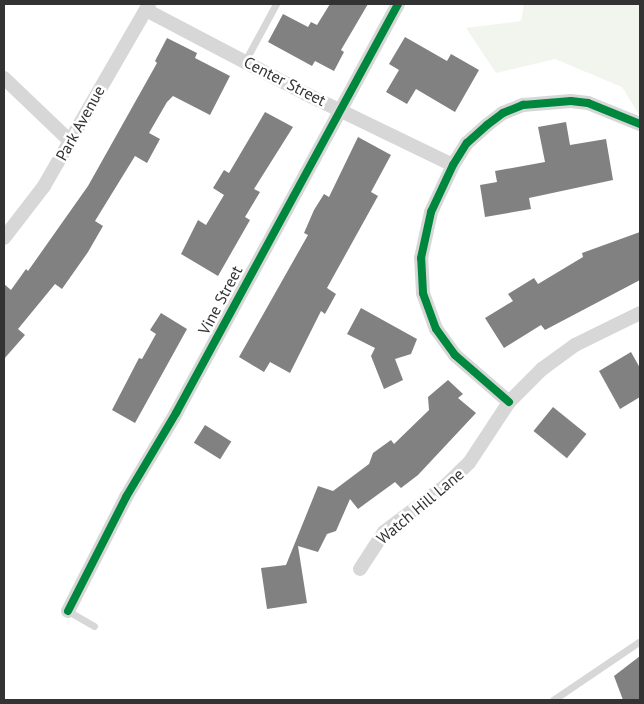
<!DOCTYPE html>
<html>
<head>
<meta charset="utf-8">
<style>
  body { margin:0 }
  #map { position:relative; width:644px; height:704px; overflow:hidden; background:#fff; font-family:"PT Sans",sans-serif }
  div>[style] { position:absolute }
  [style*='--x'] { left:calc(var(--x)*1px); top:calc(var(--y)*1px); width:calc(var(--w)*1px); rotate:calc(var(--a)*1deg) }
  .green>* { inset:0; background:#f1f5ed }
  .building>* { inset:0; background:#818181; transform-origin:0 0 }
  .lane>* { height:7px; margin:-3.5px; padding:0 3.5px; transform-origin:3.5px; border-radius:3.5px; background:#d7d7d7 }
  .street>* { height:14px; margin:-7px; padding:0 7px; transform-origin:7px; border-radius:7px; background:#d7d7d7 }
  .cycleway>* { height:8px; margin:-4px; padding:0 4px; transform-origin:4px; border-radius:4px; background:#00873e }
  span { translate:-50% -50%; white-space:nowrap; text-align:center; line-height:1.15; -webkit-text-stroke:5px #fff; paint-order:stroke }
  .street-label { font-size:16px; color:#333 }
  .frame { position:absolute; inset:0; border:5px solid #333; pointer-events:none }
</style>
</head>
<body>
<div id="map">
  <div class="green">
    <div style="clip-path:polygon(524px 4px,640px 4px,640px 116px,622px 87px,555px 59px,496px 73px,466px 28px,521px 21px)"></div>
  </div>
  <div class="building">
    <div style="clip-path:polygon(330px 4px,368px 4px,341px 50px,344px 52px,334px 71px,315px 61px,312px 66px,268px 42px,283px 14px,308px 27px,311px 22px,317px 25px)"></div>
    <div style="clip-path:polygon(405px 37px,447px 61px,451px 54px,479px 70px,455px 112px,416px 89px,407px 104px,386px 92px,399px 70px,389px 64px)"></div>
    <div style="clip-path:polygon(167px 38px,197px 53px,195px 58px,230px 76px,210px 115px,173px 96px,167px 102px,149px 133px,160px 139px,147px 163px,135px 156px,95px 221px,103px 226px,88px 252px,62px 289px,55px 284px,18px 329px,25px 335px,4px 359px,4px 284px,11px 290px,26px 269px,28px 271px,88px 186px,157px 63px,155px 61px)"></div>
    <div style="clip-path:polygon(265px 112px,293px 127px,254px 189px,260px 192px,245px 217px,250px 220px,218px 276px,181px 254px,198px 220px,206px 225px,224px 195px,213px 188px,224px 170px,229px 173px)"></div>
    <div style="clip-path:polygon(566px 122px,570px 145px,606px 139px,613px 180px,529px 198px,531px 209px,485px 217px,480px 185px,497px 182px,495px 171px,545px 162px,538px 127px)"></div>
    <div style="clip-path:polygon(358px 137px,391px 155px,371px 192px,378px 196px,327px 288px,336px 294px,325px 314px,321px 311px,290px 373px,270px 362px,264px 372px,239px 357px,308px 235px,304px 233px,314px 210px,324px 194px,329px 197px)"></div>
    <div style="clip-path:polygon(640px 232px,640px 280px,545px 330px,541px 325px,504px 348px,485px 318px,513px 301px,508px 294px,534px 278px,538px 284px,583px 257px,582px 253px)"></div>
    <div style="clip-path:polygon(361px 308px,417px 339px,411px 354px,395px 359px,403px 380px,384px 389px,371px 356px,375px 348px,347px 334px)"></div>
    <div style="clip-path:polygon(161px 313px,187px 329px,135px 423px,112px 410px,139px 358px,142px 359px,156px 334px,150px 330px)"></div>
    <div style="clip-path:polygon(631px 352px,640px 368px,640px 397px,620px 409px,599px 371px)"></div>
    <div style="clip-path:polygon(448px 380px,463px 394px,458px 398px,476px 413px,418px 475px,401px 488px,395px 482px,358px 509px,350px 499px,336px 531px,327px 534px,318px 552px,298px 546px,307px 603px,267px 609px,261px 568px,286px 565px,318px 486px,333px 491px,369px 464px,373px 453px,391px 440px,394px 444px,429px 410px,428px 397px)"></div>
    <div style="left:553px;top:407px;width:43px;height:31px;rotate:39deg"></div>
    <div style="left:205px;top:425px;width:31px;height:21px;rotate:32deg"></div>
    <div style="clip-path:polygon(640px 656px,640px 700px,623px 700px,614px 676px)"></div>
  </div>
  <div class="lane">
    <div style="--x:245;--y:61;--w:65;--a:-61.5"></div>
    <div style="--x:68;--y:611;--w:30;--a:30"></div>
    <div style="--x:553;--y:700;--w:105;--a:-34.1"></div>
  </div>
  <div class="street">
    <div style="--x:146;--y:10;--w:181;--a:27.7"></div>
    <div style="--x:306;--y:94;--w:163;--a:25.8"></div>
    <div style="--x:4;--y:78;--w:91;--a:43.7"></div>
    <div style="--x:4;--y:238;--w:66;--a:-52.4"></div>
    <div style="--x:44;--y:186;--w:210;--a:-60"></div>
    <div style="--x:509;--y:402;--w:72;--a:-139"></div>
    <div style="--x:455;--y:355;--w:32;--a:-126"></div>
    <div style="--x:436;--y:329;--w:38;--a:-110"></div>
    <div style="--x:423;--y:293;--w:35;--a:-93"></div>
    <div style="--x:421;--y:258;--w:47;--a:-77.7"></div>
    <div style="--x:431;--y:212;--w:52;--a:-64.9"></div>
    <div style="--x:453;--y:165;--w:26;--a:-58"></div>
    <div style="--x:467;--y:143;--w:27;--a:-42"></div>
    <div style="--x:487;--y:125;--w:20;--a:-37"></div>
    <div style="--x:503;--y:113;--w:22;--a:-22"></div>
    <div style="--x:523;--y:105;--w:48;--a:-4.8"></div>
    <div style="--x:571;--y:101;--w:17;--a:7"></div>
    <div style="--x:588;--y:103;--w:56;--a:22"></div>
    <div style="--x:360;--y:569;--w:44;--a:-57"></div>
    <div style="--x:384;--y:532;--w:76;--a:-37"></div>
    <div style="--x:445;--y:486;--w:33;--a:-44"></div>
    <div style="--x:469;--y:463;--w:73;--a:-56.7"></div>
    <div style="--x:509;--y:402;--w:47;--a:-45"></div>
    <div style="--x:542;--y:369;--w:41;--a:-36"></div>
    <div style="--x:575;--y:345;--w:72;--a:-26.2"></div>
    <div style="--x:68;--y:611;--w:128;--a:-63"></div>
    <div style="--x:126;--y:497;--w:98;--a:-59.2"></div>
    <div style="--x:176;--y:413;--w:465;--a:-61.5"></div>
  </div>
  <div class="cycleway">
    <div style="--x:509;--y:402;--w:72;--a:-139"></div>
    <div style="--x:455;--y:355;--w:32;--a:-126"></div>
    <div style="--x:436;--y:329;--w:38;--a:-110"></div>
    <div style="--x:423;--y:293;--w:35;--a:-93"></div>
    <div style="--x:421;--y:258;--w:47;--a:-77.7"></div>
    <div style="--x:431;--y:212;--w:52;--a:-64.9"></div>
    <div style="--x:453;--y:165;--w:26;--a:-58"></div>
    <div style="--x:467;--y:143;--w:27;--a:-42"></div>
    <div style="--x:487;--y:125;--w:20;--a:-37"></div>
    <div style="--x:503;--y:113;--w:22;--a:-22"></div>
    <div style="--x:523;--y:105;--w:48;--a:-4.8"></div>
    <div style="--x:571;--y:101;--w:17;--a:7"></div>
    <div style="--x:588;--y:103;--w:56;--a:22"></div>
    <div style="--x:68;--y:611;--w:128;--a:-63"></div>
    <div style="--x:126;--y:497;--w:98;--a:-59.2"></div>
    <div style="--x:176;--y:413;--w:465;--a:-61.5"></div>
  </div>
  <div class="street-label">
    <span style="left:285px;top:81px;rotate:27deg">Center Street</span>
    <span style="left:80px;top:123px;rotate:-61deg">Park Avenue</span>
    <span style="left:220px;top:300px;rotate:-62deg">Vine Street</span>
    <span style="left:420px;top:506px;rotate:-40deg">Watch Hill Lane</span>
  </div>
  <div class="frame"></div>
</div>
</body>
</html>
